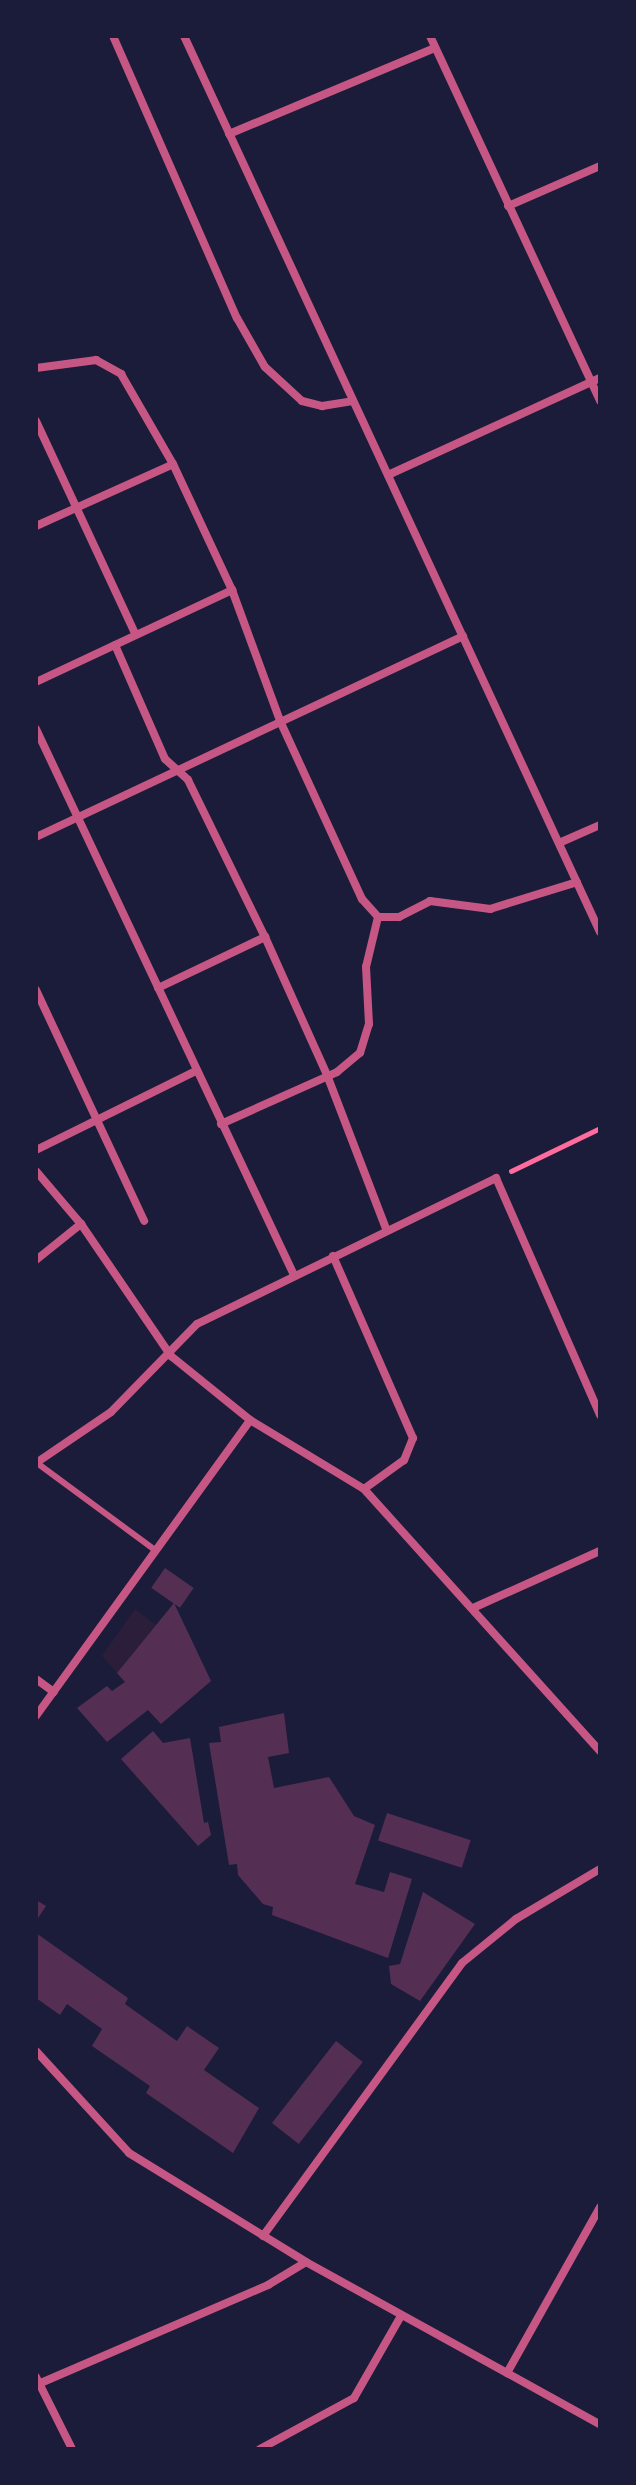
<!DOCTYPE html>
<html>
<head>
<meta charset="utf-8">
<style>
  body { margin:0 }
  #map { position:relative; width:636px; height:2485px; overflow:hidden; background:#1b1b3a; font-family:Figtree,sans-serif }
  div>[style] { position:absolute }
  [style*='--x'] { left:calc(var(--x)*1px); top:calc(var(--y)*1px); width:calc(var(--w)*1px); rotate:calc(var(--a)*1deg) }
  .green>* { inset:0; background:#2a1e3b }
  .building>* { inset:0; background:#542f53; transform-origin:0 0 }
  .path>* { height:5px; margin:-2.5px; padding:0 2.5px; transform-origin:2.5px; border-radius:2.5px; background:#ff6b9d }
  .service>* { height:6px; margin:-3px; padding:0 3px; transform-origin:3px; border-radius:3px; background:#c65784 }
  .minor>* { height:8px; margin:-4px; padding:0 4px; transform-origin:4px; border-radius:4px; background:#c65784 }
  span { translate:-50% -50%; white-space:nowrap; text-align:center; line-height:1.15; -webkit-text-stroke:6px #1b1b3a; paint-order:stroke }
  .frame { position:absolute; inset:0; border:38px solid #1b1b3a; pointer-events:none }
</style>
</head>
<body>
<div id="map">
  <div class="green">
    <div style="clip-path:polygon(135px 1609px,156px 1625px,117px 1673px,102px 1656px)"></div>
  </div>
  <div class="building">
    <div style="left:165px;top:1568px;width:35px;height:24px;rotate:35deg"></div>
    <div style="clip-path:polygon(174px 1603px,211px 1681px,161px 1724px,148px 1710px,107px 1742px,77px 1708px,107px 1686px,112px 1691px,125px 1682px,117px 1673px)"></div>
    <div style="clip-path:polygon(284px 1713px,289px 1753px,268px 1757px,274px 1788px,329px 1777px,354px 1816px,375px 1825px,355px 1884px,384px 1892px,390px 1872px,412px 1879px,388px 1958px,272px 1915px,273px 1907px,263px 1904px,238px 1875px,237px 1864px,229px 1865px,209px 1743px,221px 1742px,219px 1727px)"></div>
    <div style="clip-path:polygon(153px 1731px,163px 1743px,190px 1738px,204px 1823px,208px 1822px,211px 1835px,198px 1846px,121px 1759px)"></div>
    <div style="left:387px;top:1813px;width:88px;height:29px;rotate:18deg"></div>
    <div style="clip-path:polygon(423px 1892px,475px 1924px,420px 2001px,391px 1984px,389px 1966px,400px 1964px)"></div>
    <div style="clip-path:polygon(36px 1900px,46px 1906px,36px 1921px)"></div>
    <div style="clip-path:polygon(36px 1933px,128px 1998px,125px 2004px,177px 2041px,187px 2026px,219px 2048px,204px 2070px,259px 2108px,233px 2153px,146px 2093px,150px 2086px,92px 2046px,102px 2029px,67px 2004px,60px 2015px,36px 1998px)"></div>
    <div style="left:336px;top:2041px;width:34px;height:104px;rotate:38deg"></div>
  </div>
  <div class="path">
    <div style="--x:511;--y:1171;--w:99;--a:-25.8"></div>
  </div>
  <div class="service">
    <div style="--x:37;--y:1463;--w:147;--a:36.4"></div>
  </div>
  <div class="minor">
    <div style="--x:113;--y:36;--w:308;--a:66.3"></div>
    <div style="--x:237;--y:318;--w:56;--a:60.3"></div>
    <div style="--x:265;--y:367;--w:50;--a:42.6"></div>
    <div style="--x:302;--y:401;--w:21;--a:14"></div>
    <div style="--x:322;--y:406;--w:31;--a:-9"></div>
    <div style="--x:184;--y:36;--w:988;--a:65.1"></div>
    <div style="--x:430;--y:36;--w:403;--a:65"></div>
    <div style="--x:229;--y:134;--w:223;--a:-22.7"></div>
    <div style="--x:508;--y:206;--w:100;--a:-23.5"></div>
    <div style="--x:36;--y:368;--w:61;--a:-7.6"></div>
    <div style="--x:96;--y:360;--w:29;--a:29"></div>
    <div style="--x:121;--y:374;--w:104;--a:60"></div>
    <div style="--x:173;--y:464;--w:139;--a:64.9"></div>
    <div style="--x:232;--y:590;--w:142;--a:69.8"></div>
    <div style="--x:281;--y:723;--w:194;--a:65.3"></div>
    <div style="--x:362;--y:899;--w:24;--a:48"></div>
    <div style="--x:378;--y:917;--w:21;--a:0"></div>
    <div style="--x:399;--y:917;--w:35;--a:-27"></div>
    <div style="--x:430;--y:901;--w:61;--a:7.6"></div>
    <div style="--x:490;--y:909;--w:91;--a:-17.2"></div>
    <div style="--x:36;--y:421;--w:236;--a:65"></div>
    <div style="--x:388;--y:475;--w:233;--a:-24.6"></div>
    <div style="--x:36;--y:526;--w:150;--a:-24.3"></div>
    <div style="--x:115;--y:645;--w:124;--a:66.3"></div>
    <div style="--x:165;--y:759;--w:31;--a:42"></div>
    <div style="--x:188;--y:780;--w:175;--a:63.9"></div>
    <div style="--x:265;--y:937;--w:151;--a:65.8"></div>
    <div style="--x:327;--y:1075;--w:165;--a:69"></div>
    <div style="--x:36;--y:682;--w:217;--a:-25.1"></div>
    <div style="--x:36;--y:729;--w:604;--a:64.71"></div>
    <div style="--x:36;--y:837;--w:472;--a:-25.2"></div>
    <div style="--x:559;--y:843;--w:45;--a:-23.7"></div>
    <div style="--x:158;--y:988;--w:119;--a:-25.5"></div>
    <div style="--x:36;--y:990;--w:255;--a:64.9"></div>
    <div style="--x:221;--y:1124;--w:127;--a:-24.1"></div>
    <div style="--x:337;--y:1072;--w:30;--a:-40"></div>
    <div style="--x:360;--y:1053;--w:30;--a:-73"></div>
    <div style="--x:369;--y:1024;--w:57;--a:-93"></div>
    <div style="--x:366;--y:967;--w:51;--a:-76.5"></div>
    <div style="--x:36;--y:1150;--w:178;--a:-26.3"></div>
    <div style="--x:36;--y:1171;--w:70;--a:49.7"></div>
    <div style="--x:81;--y:1224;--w:160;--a:55.7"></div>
    <div style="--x:171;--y:1356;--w:102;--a:39"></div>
    <div style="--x:250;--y:1420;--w:133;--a:31.2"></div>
    <div style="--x:364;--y:1489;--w:353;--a:48"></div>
    <div style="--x:333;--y:1256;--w:199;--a:66.3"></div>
    <div style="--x:413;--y:1438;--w:24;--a:112"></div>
    <div style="--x:404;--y:1460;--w:49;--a:144.1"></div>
    <div style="--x:36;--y:1260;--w:58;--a:-38.7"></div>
    <div style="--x:36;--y:1463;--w:91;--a:-34.2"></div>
    <div style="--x:111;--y:1412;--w:123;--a:-45.7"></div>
    <div style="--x:197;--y:1324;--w:333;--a:-26"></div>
    <div style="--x:496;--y:1178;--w:259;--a:66.3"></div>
    <div style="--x:473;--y:1608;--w:139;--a:-24.2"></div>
    <div style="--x:36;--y:1679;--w:22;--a:36"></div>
    <div style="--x:36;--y:1716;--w:365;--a:-54.1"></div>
    <div style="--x:36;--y:2051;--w:138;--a:47.6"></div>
    <div style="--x:129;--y:2153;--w:208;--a:31.6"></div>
    <div style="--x:306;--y:2262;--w:336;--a:28.9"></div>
    <div style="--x:263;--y:2236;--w:338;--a:-53.9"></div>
    <div style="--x:462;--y:1963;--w:70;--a:-39.2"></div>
    <div style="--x:516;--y:1919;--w:98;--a:-30.8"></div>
    <div style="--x:507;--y:2373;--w:190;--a:-60.7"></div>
    <div style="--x:36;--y:2377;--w:80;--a:63.4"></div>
    <div style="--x:36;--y:2385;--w:253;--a:-23.3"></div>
    <div style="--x:268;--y:2285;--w:44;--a:-31.2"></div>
    <div style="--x:260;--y:2449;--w:107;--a:-28.5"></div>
    <div style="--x:354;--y:2398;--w:95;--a:-60.2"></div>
  </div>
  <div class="frame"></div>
</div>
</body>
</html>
